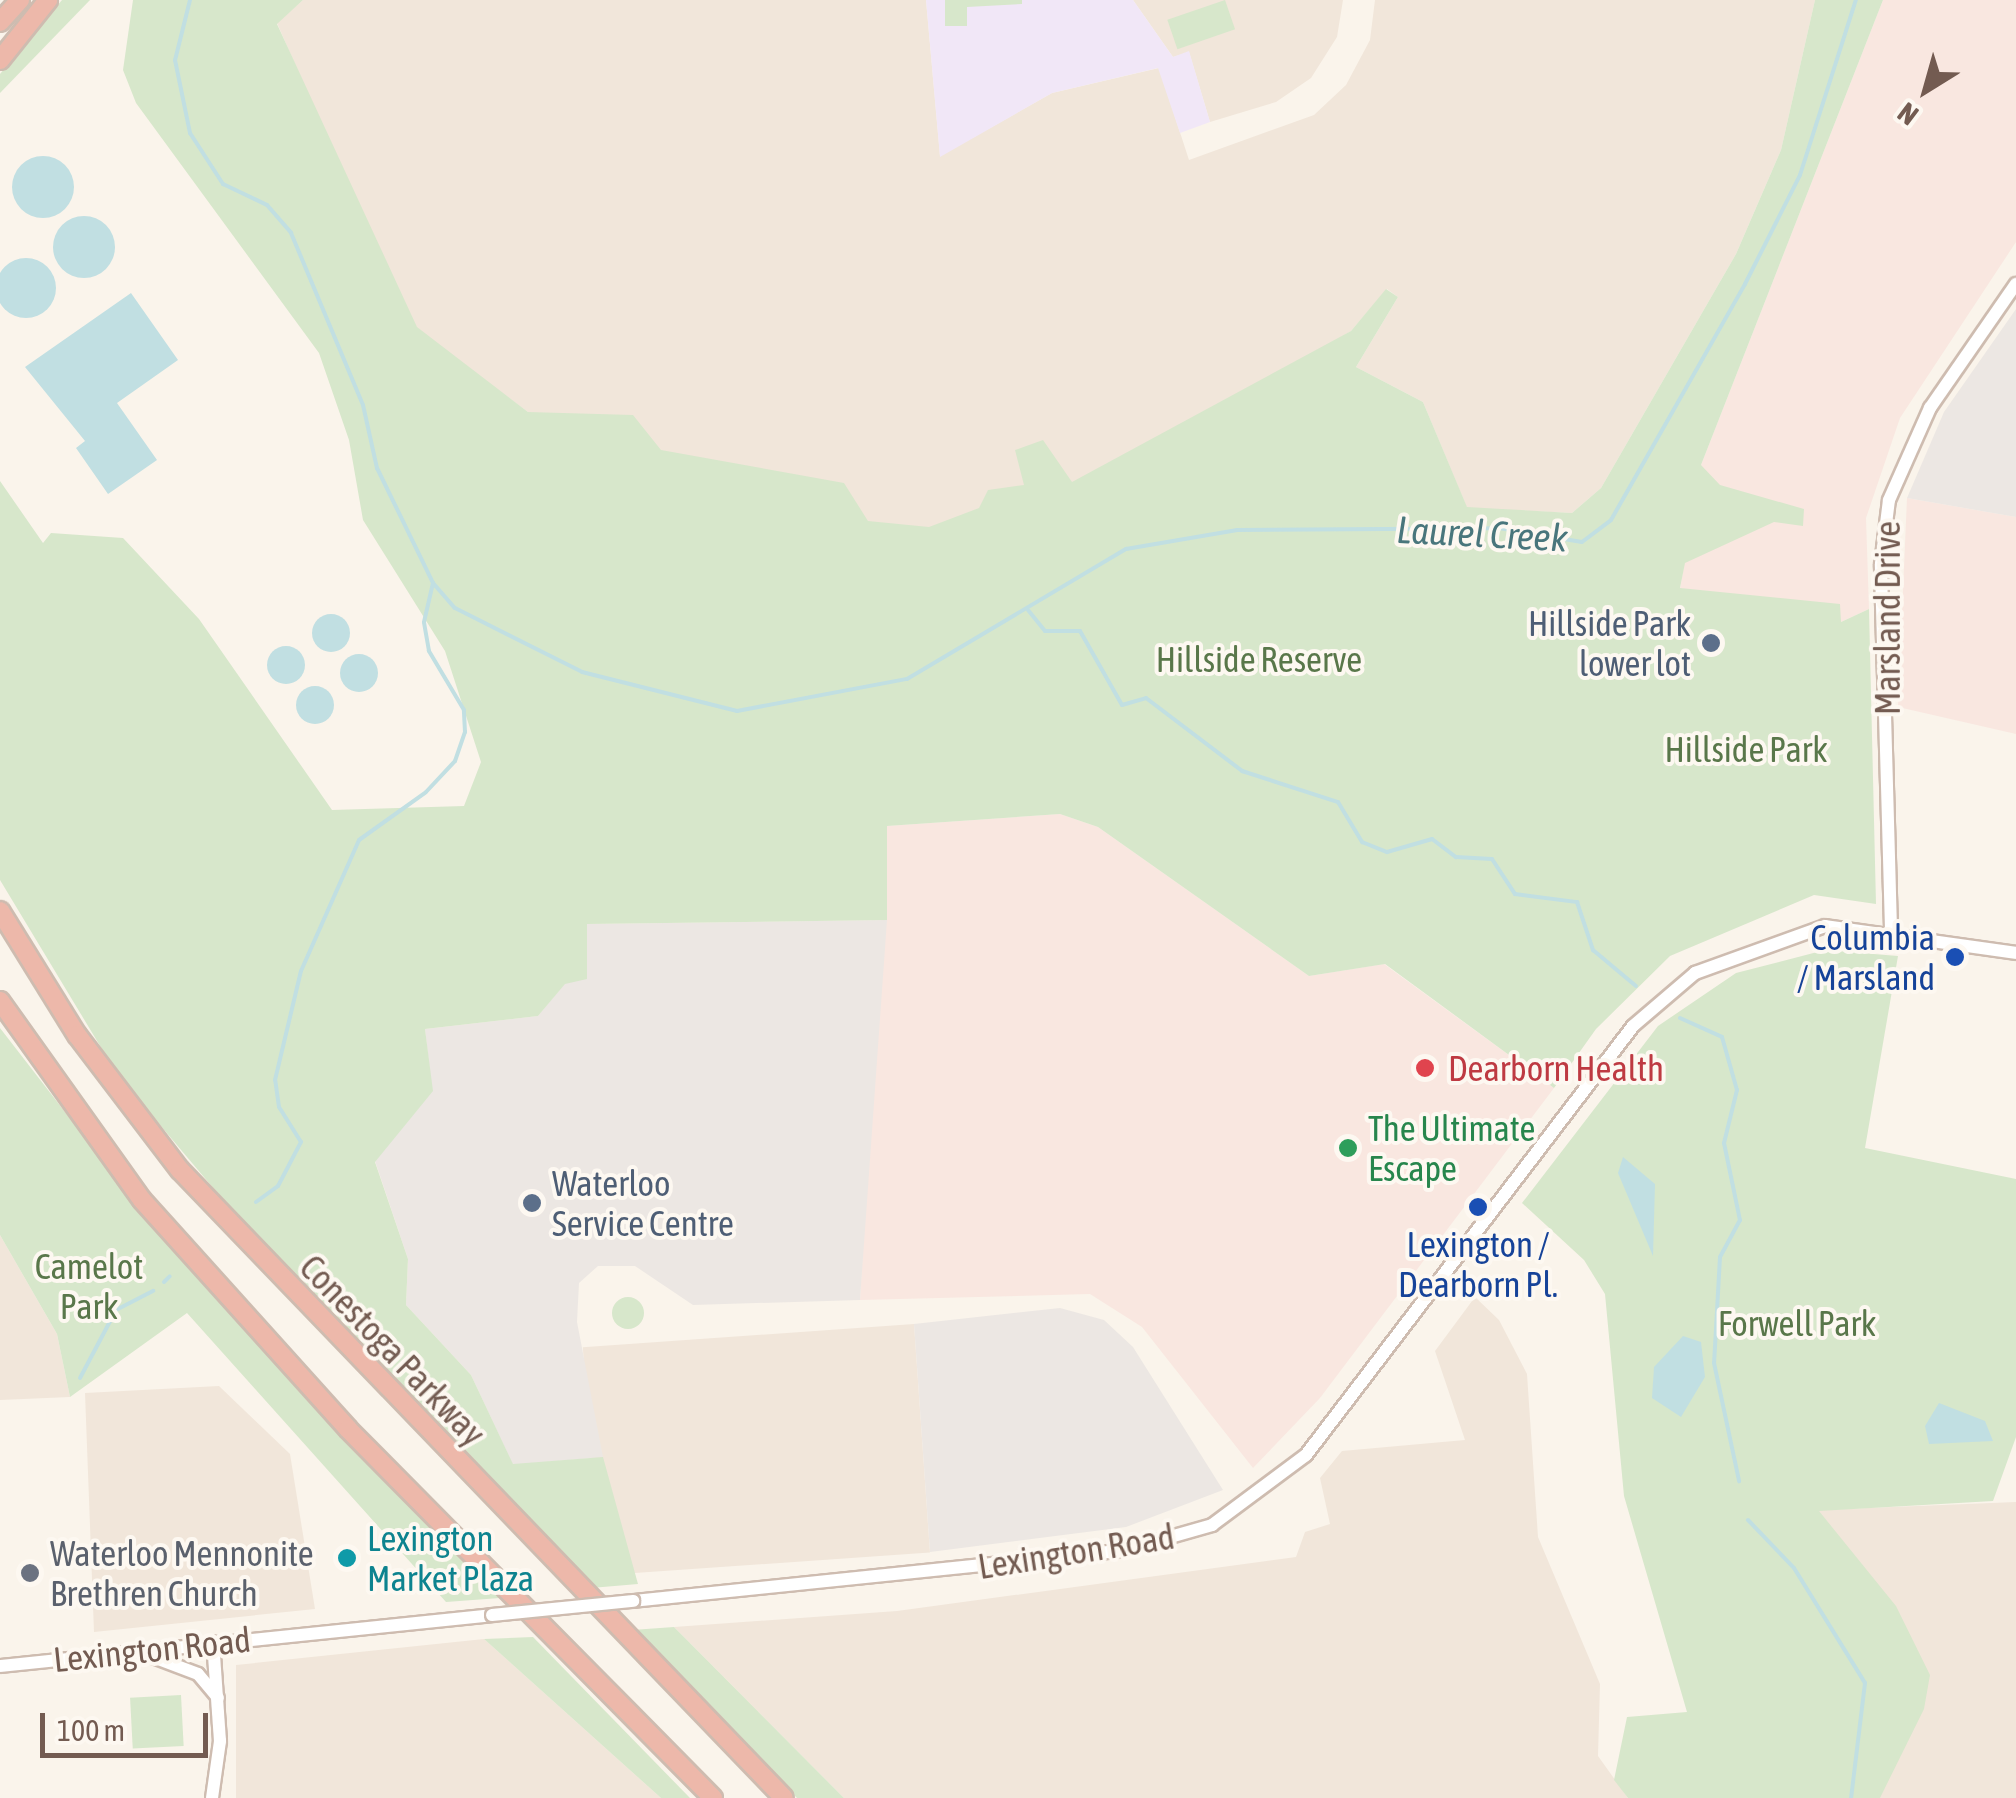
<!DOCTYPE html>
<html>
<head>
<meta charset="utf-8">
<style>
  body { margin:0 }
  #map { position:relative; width:2016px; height:1798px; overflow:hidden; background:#faf4eb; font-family:"Asap Condensed",sans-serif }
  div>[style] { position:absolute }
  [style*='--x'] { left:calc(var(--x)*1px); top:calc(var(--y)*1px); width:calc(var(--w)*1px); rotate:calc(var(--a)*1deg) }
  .residential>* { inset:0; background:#f1e6da; transform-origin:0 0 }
  .commercial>* { inset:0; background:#f9e7e0 }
  .industrial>* { inset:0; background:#ece7e3 }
  .education>* { inset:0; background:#f1e7f7 }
  .green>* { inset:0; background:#d7e7cb; transform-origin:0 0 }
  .round { border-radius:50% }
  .water>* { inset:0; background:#c1dfe2 }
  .stream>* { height:4px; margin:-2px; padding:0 2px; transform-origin:2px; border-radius:2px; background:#c1dfe2 }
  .roads { filter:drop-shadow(2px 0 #cebcb0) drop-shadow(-2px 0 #cebcb0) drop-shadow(0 2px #cebcb0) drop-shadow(0 -2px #cebcb0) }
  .secondary>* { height:12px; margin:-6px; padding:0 6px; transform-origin:6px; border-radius:6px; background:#fff }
  .highway>* { height:18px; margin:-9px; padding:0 9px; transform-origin:9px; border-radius:9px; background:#edb8aa }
  .bridges { filter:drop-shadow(2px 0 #cebcb0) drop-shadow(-2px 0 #cebcb0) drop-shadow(0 2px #cebcb0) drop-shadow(0 -2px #cebcb0) }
  .secondary-bridge>* { height:12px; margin:-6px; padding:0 6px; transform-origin:6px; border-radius:6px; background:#fff }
  .dots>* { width:28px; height:28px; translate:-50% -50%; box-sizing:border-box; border:5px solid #fdf8f1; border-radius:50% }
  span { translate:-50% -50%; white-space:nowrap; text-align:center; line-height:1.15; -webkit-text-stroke:8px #fdf8f1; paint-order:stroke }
  .street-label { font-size:35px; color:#735b51 }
  .service-label { font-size:35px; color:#4e5e75 }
  .right { translate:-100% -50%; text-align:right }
  .left { translate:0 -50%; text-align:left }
  .park-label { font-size:35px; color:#59774a }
  .transit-label { font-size:35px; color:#164399 }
  .health-label { font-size:35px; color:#be3a42 }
  .leisure-label { font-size:35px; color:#27864d }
  .culture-label { font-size:35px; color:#0d838f }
  .worship-label { font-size:35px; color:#5b616d }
  .water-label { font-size:38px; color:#49767c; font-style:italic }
  .north { position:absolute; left:1876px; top:40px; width:100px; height:100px; -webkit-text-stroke:8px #fdf8f1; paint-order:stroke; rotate:217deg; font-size:28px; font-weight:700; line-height:40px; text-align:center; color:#735b51 }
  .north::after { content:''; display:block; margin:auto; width:35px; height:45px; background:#735b51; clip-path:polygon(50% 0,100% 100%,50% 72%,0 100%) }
  .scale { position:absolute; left:40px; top:1713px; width:168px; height:45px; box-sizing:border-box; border:5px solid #735b51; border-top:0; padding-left:12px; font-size:30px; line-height:35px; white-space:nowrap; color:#735b51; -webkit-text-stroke:8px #fdf8f1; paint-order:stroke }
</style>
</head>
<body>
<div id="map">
  <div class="residential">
    <div style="clip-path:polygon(303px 0,926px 0,940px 156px,1052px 93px,1159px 68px,1189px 160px,1314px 115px,1346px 85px,1370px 40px,1375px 0,1815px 0,1781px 150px,1736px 254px,1601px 488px,1572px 513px,1467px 508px,1423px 402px,1356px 367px,1398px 297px,1387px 289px,1351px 331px,962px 571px,528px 412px,408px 324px,277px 23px)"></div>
    <div style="clip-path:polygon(1133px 0,1343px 0,1337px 37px,1311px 78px,1276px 102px,1210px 122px,1189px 52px,1173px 57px)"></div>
    <div style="clip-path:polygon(0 1235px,57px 1334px,70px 1397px,0 1400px)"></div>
    <div style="clip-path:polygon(1475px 1297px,1499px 1320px,1527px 1374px,1538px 1537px,1600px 1684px,1598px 1756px,1628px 1798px,844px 1798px,674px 1627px,897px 1611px,1296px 1557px,1305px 1532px,1330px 1524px,1320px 1478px,1342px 1451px,1465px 1440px,1435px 1351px)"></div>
    <div style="left:914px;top:1324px;width:229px;height:332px;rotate:86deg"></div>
    <div style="clip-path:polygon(219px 1386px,290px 1454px,315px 1609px,94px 1632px,85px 1393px)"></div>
    <div style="clip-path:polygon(2016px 1502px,2016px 1798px,1880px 1798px,1818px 1510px)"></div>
    <div style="clip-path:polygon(484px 1639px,661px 1798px,236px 1798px,236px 1665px)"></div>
  </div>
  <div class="commercial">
    <div style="clip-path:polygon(1883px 0,2016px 0,2016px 242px,1900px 418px,1866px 518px,1869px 609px,1828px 628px,1675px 619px,1701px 465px)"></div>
    <div style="clip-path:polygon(1907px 498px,2016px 517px,2016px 734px,1898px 707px)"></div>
    <div style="clip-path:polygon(1060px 814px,1098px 827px,1309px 976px,1384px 964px,1554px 1088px,1320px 1398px,1253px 1468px,1142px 1327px,1090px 1294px,860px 1300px,887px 826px)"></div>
  </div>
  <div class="industrial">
    <div style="clip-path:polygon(2016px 309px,2016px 517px,1907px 498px,1944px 412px)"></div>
    <div style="clip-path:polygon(887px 920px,860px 1300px,693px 1305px,635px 1266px,598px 1266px,579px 1283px,577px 1322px,603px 1457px,513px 1465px,471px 1375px,406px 1305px,408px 1259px,375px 1161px,432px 1091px,425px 1029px,538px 1016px,565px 983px,587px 978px,586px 924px)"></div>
    <div style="clip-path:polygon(1060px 1308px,1104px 1320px,1133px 1347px,1223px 1490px,1126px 1527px,930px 1552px,914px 1324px)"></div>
  </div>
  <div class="education">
    <div style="clip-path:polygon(926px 0,1133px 0,1173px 57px,1189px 51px,1210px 122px,1180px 133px,1158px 68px,1052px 93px,940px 157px)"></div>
  </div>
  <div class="green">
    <div style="clip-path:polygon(62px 0,90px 0,0 93px,0 74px)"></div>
    <div style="clip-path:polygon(133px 0,303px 0,277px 24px,417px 327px,528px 412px,633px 415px,661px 450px,844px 483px,868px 521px,929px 527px,979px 508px,988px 490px,1024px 485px,1015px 450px,1043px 440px,1072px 482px,1351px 331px,1386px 289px,1398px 297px,1356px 367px,1423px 402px,1467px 507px,1572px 513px,1601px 488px,1736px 254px,1781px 150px,1815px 0,1883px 0,1701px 465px,1720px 485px,1804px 509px,1803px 526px,1774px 522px,1685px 563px,1680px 588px,1840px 604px,1841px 622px,1869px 609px,1876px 904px,1814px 895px,1670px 956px,1596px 1029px,1554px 1088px,1385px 964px,1309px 976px,1098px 827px,1060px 814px,887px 826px,887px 920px,587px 924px,587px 979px,565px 984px,538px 1016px,425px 1029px,433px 1091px,375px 1162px,408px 1259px,406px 1305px,471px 1375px,513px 1464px,603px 1457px,638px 1584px,591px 1588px,241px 1221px,117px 1074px,0 880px,0 481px,43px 543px,51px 533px,123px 538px,199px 619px,332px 810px,464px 806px,481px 762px,445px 651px,363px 520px,349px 440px,319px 353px,136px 103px,123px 70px)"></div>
    <div style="clip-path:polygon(945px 0,1022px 0,1022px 4px,967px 7px,967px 26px,945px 26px)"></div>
    <div style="left:1225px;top:0;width:31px;height:61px;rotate:71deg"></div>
    <div style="clip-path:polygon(1825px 950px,1898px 956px,1865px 1148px,2016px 1179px,2016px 1437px,1993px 1501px,1819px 1511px,1896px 1606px,1930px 1675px,1924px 1709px,1880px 1798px,1628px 1798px,1614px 1780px,1627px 1717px,1687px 1712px,1624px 1496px,1605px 1294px,1584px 1260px,1522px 1203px,1658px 1026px,1736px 973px)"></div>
    <div style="clip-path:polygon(0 1028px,168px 1245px,500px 1598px,446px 1602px,187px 1313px,70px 1397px,57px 1334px,0 1235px)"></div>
    <div class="round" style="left:612px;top:1297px;width:32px;height:32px"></div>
    <div style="clip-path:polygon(674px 1627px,844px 1798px,797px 1798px,632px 1630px)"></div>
    <div style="clip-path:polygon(533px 1637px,690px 1798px,661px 1798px,484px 1639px)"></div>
    <div style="left:181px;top:1695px;width:51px;height:51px;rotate:87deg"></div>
  </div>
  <div class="water">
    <div class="round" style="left:12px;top:156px;width:62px;height:62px"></div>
    <div class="round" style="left:53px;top:216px;width:62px;height:62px"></div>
    <div class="round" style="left:-4px;top:258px;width:60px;height:60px"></div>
    <div style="clip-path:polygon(131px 293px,178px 360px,117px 403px,157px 460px,108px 494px,76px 448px,85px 441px,25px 367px)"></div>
    <div class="round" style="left:312px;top:614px;width:38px;height:38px"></div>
    <div class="round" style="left:267px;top:646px;width:38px;height:38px"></div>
    <div class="round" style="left:340px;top:654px;width:38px;height:38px"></div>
    <div class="round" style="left:296px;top:686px;width:38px;height:38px"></div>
    <div style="clip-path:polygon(1623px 1157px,1655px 1184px,1653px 1256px,1618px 1173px)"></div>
    <div style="clip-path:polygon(1683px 1336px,1701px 1342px,1705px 1377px,1681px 1417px,1652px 1398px,1654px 1367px)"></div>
    <div style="clip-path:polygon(1939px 1403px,1985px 1421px,1993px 1441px,1929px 1444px,1925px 1426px)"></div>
  </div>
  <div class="stream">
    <div style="--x:190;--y:0;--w:62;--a:104"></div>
    <div style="--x:175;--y:60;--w:75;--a:78.4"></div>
    <div style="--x:190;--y:133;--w:61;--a:57.1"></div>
    <div style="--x:223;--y:184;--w:49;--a:25.5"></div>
    <div style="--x:267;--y:205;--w:37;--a:49"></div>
    <div style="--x:291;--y:233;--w:186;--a:67.3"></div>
    <div style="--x:363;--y:405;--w:65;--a:77.5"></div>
    <div style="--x:377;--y:468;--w:128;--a:64"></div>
    <div style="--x:433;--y:583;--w:33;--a:49"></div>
    <div style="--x:455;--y:608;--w:142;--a:26.7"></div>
    <div style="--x:582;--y:672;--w:160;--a:14.1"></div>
    <div style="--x:737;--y:711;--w:173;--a:-10.7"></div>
    <div style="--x:907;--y:679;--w:255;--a:-30.7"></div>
    <div style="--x:1126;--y:549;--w:113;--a:-9.7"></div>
    <div style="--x:1237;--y:530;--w:262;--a:-0.4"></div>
    <div style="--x:1499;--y:528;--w:84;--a:9.6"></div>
    <div style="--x:1582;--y:542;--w:36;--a:-37"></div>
    <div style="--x:1611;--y:520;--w:271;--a:-60.4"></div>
    <div style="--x:1745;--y:284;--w:122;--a:-63.2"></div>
    <div style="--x:1800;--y:175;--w:184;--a:-72.3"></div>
    <div style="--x:1028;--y:610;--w:27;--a:51"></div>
    <div style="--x:1045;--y:631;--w:35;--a:0"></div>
    <div style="--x:1080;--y:631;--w:85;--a:60.4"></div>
    <div style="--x:1122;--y:705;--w:25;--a:-16"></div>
    <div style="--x:1146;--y:698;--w:121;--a:37.2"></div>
    <div style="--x:1242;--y:771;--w:101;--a:17.9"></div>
    <div style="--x:1338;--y:802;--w:47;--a:59"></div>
    <div style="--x:1362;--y:842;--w:27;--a:22"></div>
    <div style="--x:1387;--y:852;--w:47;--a:-16.1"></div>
    <div style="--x:1432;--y:839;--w:30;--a:37"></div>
    <div style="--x:1456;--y:857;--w:36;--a:3"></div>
    <div style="--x:1492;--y:859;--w:42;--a:56.7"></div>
    <div style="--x:1515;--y:894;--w:63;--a:7.4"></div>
    <div style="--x:1577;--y:902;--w:51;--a:71.6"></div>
    <div style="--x:1593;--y:950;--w:56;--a:39.9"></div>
    <div style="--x:1680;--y:1018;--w:46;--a:24.3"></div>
    <div style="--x:1722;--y:1037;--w:55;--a:74.2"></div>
    <div style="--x:1737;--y:1090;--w:55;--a:103.8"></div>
    <div style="--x:1724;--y:1143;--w:79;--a:78.3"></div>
    <div style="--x:1740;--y:1220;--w:42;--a:118.4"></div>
    <div style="--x:1720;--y:1257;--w:106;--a:93.2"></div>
    <div style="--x:1714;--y:1363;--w:121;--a:78"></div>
    <div style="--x:256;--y:1202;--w:27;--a:-36"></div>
    <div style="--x:278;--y:1186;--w:50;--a:-62.4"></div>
    <div style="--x:301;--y:1142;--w:41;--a:-122.2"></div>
    <div style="--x:279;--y:1107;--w:27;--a:-98"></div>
    <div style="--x:275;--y:1080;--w:112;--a:-76.6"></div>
    <div style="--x:301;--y:971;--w:143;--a:-66.1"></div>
    <div style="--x:359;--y:840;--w:82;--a:-35.6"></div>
    <div style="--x:426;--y:792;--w:42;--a:-46.9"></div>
    <div style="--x:455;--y:761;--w:31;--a:-71"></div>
    <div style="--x:465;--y:732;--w:22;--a:-93"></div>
    <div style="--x:464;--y:710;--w:69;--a:-120.7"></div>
    <div style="--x:429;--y:651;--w:29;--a:-100"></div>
    <div style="--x:424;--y:622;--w:40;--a:-77"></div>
    <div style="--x:164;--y:1282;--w:8;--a:-45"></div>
    <div style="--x:80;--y:1378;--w:77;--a:-62.1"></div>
    <div style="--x:116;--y:1310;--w:42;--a:-27.2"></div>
    <div style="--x:1748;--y:1520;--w:66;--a:46.2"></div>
    <div style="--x:1794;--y:1568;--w:135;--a:58.3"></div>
    <div style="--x:1865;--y:1683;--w:116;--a:96.9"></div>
  </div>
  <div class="roads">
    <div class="secondary">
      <div style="--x:1891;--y:929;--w:365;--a:-91.6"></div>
      <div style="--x:1881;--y:564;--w:64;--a:-82.9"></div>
      <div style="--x:1889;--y:500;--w:101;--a:-66"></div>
      <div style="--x:1930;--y:408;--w:151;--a:-55.3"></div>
      <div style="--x:633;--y:1601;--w:491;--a:-5.9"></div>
      <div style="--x:1121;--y:1551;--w:95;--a:-15.9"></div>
      <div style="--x:1212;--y:1525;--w:117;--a:-36.7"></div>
      <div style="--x:1306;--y:1455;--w:539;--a:-52.68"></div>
      <div style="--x:1633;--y:1026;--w:82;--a:-40.5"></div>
      <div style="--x:1695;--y:973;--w:138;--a:-19.9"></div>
      <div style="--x:1825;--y:926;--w:193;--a:8"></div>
      <div style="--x:137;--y:1651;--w:65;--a:20.7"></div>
      <div style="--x:198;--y:1674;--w:31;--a:50"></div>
      <div style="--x:0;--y:1666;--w:495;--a:-5.9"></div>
      <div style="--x:212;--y:1798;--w:58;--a:-82"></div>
      <div style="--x:220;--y:1741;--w:99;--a:-94"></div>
    </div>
    <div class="highway">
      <div style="--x:0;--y:22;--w:30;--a:-48"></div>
      <div style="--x:0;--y:60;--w:77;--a:-51.3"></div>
      <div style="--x:0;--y:911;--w:146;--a:58.2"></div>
      <div style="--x:77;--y:1035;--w:170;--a:52.7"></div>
      <div style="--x:180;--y:1170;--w:871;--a:46.12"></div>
      <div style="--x:0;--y:1001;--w:244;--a:54.5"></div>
      <div style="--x:142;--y:1200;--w:308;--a:48"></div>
      <div style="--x:348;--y:1429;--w:519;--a:45.31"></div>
    </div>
  </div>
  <div class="bridges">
    <div class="secondary-bridge">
      <div style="--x:492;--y:1615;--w:142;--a:-5.7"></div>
    </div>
  </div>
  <div class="dots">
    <div style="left:1711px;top:643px;background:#5c6f8a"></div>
    <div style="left:1955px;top:957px;background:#1a4fb4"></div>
    <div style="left:1425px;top:1068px;background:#e0444e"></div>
    <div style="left:1348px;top:1148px;background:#2e9e5b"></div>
    <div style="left:532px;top:1203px;background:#5c6f8a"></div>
    <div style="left:1478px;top:1207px;background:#1a4fb4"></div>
    <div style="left:347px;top:1558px;background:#0f9aa8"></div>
    <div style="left:30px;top:1573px;background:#6b7280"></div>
  </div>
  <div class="street-label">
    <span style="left:1887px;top:618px;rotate:-90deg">Marsland Drive</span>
    <span style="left:393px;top:1350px;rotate:46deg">Conestoga Parkway</span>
    <span style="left:1076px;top:1551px;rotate:-9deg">Lexington Road</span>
    <span style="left:152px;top:1649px;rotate:-6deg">Lexington Road</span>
  </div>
  <div class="service-label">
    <span class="right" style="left:1691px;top:643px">Hillside Park<br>lower lot</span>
    <span class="left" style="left:552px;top:1203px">Waterloo<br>Service Centre</span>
  </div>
  <div class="park-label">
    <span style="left:1259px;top:659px">Hillside Reserve</span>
    <span style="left:1746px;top:749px">Hillside Park</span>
    <span style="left:89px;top:1286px">Camelot<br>Park</span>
    <span style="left:1797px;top:1323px">Forwell Park</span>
  </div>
  <div class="transit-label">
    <span class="right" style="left:1935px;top:957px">Columbia<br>/ Marsland</span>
    <span style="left:1478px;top:1264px">Lexington /<br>Dearborn Pl.</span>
  </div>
  <div class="health-label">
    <span class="left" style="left:1448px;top:1068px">Dearborn Health</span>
  </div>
  <div class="leisure-label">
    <span class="left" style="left:1368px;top:1148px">The Ultimate<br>Escape</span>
  </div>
  <div class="culture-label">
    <span class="left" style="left:367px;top:1558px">Lexington<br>Market Plaza</span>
  </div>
  <div class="worship-label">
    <span class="left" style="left:50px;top:1573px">Waterloo Mennonite<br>Brethren Church</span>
  </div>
  <div class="water-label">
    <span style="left:1482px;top:534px;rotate:3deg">Laurel Creek</span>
  </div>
  <div class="north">N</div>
  <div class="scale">100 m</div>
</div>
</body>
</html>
